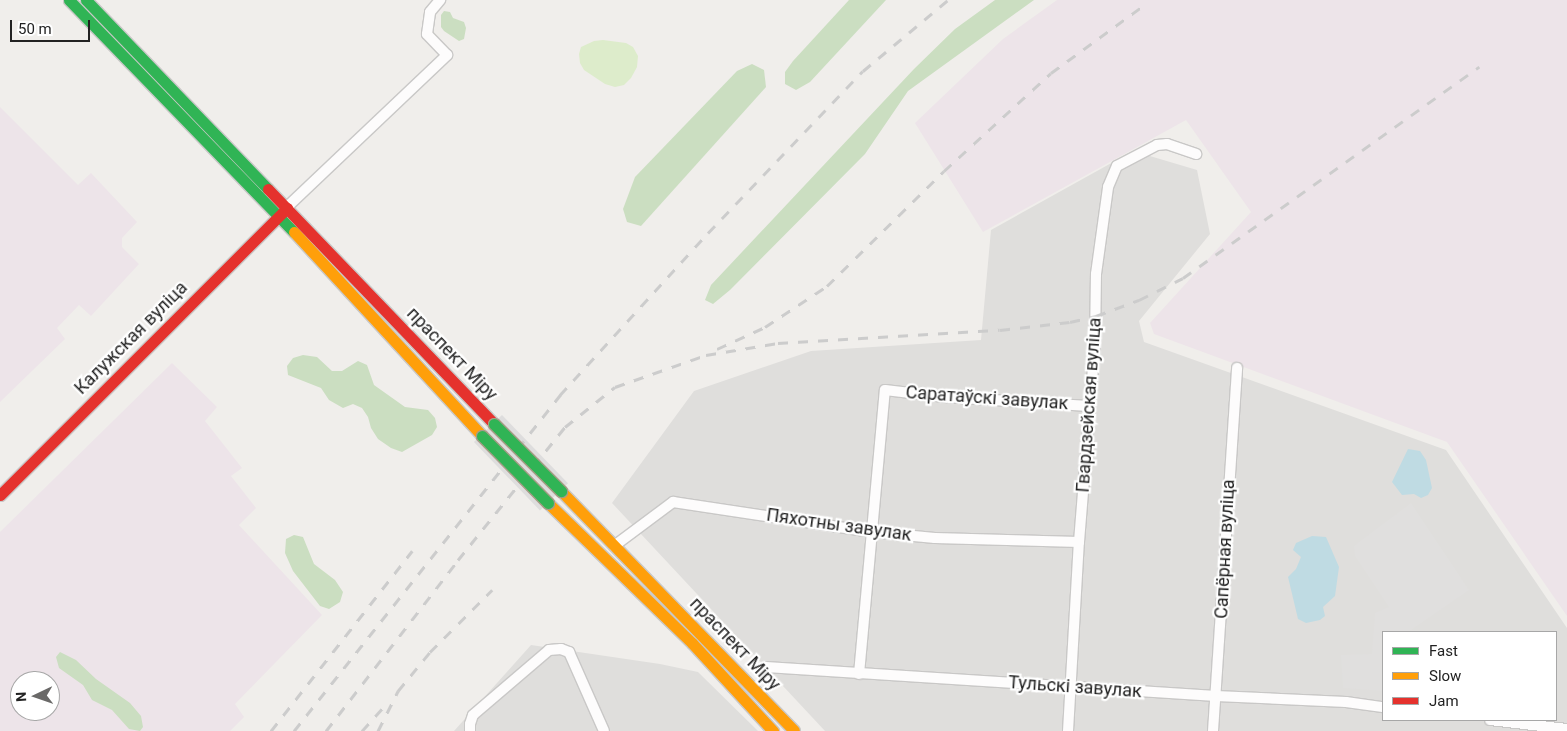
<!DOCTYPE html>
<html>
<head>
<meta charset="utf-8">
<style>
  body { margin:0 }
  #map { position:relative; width:1567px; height:731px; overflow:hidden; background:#f0eeeb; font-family:Roboto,sans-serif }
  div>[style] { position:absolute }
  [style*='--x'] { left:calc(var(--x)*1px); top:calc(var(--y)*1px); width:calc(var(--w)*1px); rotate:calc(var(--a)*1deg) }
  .residential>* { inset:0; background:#dfdedc }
  .industrial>* { inset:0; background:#ede4e9 }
  .grass>* { inset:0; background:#ddeccb }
  .forest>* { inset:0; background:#cbdec1 }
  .parking>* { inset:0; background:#e0dfde }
  .water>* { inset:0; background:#bfdbe3 }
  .pier>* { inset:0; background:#dedddd; transform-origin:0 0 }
  .roads { filter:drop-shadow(1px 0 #c9c8c7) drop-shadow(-1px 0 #c9c8c7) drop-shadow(0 1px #c9c8c7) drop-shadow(0 -1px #c9c8c7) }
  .street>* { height:10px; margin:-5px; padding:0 5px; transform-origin:5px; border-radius:5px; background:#fdfcfc }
  .fast>* { height:11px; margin:-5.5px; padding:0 5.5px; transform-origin:5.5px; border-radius:5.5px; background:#30b455 }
  .slow>* { height:11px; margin:-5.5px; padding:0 5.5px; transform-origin:5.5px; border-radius:5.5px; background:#ff9f0a }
  .jam>* { height:11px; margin:-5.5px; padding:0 5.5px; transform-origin:5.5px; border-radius:5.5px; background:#e5322d }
  .rail>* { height:3px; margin-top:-1.5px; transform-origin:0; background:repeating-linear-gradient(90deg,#ccc 0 10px,transparent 0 20px) }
  .bridges { filter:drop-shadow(1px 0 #a79c86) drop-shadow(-1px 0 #a79c86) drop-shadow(0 1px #a79c86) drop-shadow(0 -1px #a79c86) }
  .fast-bridge>* { height:11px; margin:-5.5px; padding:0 5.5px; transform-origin:5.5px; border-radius:5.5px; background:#30b455 }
  span { translate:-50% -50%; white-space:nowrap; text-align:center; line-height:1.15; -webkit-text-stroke:4.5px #fff; paint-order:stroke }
  .street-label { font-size:18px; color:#222 }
  .legend { position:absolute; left:1382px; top:631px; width:175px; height:90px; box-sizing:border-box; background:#fff; border:1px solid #a7a7a7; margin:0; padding:6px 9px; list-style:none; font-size:15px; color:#222 }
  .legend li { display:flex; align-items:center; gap:10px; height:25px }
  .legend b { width:25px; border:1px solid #a7a7a7 }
  .north { position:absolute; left:10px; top:671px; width:50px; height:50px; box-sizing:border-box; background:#fff; border:1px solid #a7a7a7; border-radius:50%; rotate:267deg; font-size:14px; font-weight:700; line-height:20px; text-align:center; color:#222 }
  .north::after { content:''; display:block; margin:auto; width:18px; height:22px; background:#6a6968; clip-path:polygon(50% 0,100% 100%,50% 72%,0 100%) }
  .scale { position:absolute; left:10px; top:20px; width:80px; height:22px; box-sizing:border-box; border:2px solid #222; border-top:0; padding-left:6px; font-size:15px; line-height:18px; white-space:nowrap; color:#222; -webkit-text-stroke:4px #fff; paint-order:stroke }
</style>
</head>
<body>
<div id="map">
  <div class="residential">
    <div style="clip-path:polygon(evenodd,1133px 151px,1197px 170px,1210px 234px,1139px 321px,1144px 342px,1446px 450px,1567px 628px,1567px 731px,825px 731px,612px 503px,694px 391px,811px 351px,981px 340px,991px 230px,1133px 151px,1383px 632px,1556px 632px,1556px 720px,1383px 720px,1383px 632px)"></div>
    <div style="clip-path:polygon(531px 645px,660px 664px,698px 672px,758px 731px,454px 731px)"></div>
  </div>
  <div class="industrial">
    <div style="clip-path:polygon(1057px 0,1567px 0,1567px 616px,1447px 442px,1154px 334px,1150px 323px,1251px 212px,1186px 120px,983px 232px,915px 123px,1003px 39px)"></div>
    <div style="clip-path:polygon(0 107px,78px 185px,91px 173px,137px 222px,122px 238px,122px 247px,139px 264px,91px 316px,79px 305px,57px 328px,65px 339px,0 402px)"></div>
    <div style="clip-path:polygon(evenodd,172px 363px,217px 407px,205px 421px,242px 468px,231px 476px,256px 508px,239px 525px,322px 615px,235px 704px,244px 717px,230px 731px,0 731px,0 532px,172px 363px,20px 681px,50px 681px,50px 711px,20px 711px,20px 681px)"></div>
  </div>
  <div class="grass">
    <div style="clip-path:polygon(603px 40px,626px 43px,633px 47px,638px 56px,637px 67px,631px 78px,624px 85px,615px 87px,605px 84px,584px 70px,580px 63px,579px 54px,581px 47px,594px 41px)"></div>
  </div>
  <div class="forest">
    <div style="clip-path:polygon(849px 0,886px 0,810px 82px,796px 90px,785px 84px,785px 72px,793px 61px)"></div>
    <div style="clip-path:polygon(995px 0,1034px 0,908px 91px,865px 154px,730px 290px,713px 304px,705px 300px,711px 285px,914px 69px,955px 29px)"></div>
    <div style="clip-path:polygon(444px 11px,450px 12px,453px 18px,464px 22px,466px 28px,464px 39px,459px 41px,444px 31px,441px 27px,441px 15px)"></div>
    <div style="clip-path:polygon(752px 64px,764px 70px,766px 87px,641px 226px,627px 222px,623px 209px,635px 177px,737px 71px)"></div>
    <div style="clip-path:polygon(303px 355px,317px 357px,332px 371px,342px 371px,358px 361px,367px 365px,374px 385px,405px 407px,428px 410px,435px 418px,437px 427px,432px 435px,402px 452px,391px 448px,378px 439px,371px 428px,368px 417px,362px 408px,353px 404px,343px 408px,329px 400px,321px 388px,288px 375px,287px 366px,293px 358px)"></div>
    <div style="clip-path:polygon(294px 535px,303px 537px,314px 564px,335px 580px,343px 592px,340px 602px,329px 609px,320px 606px,293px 571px,285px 553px,286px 539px)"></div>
    <div style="clip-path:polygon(60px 652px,76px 660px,96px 679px,130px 703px,141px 716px,143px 727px,140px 731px,129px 729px,112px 710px,92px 700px,83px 685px,59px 668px,56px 657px)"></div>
  </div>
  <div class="parking">
    <div style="clip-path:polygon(1411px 503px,1469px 590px,1408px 632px,1383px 632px,1383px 691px,1343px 688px,1341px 655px,1372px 654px,1375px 613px,1389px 607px,1355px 556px,1354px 546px)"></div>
  </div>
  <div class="water">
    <div style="clip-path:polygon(1408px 449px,1420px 451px,1426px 460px,1432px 488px,1428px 495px,1421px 498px,1414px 494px,1402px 495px,1392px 482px)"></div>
    <div style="clip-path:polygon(1312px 536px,1326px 537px,1339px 567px,1335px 596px,1323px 607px,1325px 616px,1320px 620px,1306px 623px,1298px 619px,1288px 577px,1296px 569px,1301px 557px,1293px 550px,1296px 543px)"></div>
  </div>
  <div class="pier">
    <div style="left:502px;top:415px;width:95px;height:39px;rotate:46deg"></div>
  </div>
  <div class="roads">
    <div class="street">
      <div style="--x:287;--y:207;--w:221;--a:-43.5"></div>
      <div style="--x:447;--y:55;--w:29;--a:-134"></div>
      <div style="--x:427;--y:34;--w:22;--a:-82"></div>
      <div style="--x:430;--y:12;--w:16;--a:-50"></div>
      <div style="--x:614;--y:546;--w:74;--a:-36.7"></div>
      <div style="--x:673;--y:502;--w:201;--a:8.6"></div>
      <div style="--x:872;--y:532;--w:63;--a:5.4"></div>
      <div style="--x:935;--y:538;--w:144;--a:1.6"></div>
      <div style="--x:766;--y:667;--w:451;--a:3.7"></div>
      <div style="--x:1216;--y:696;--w:130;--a:2.6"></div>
      <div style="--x:1346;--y:702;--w:37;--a:8"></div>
      <div style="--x:859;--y:674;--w:285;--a:-84.8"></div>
      <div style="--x:885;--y:390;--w:60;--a:6.7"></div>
      <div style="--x:945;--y:397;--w:144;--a:3.6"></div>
      <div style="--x:1490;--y:720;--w:78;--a:6.7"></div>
      <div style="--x:470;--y:731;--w:7;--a:-90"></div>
      <div style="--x:470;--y:724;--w:9;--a:-72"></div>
      <div style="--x:473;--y:715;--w:100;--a:-40.5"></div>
      <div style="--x:549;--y:650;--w:12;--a:-5"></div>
      <div style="--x:561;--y:649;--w:9;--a:21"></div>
      <div style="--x:569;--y:652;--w:86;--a:66.1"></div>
      <div style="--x:1068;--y:731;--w:189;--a:-86.7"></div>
      <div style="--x:1079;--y:542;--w:199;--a:-85.4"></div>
      <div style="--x:1095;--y:344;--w:70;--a:-89.2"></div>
      <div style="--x:1096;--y:274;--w:88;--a:-82.1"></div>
      <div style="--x:1108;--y:187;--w:23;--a:-67"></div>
      <div style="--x:1117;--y:166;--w:45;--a:-27.7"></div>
      <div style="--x:1157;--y:145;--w:10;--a:-6"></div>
      <div style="--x:1167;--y:144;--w:31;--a:19"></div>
      <div style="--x:1213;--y:731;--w:364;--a:-86.2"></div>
    </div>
    <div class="fast">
      <div style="--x:69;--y:0;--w:323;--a:45.9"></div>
      <div style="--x:86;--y:0;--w:262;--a:46.1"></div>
    </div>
    <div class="slow">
      <div style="--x:294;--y:232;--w:277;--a:47.3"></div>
      <div style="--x:561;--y:491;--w:334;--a:45.8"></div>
      <div style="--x:548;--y:503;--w:201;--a:44.2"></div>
      <div style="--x:692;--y:643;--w:120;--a:47.4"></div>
    </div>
    <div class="jam">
      <div style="--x:268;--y:189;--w:326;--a:46.1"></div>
      <div style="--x:0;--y:495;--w:406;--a:-45"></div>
    </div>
  </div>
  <div class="rail">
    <div style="--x:717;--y:349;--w:53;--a:-24.6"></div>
    <div style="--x:765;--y:327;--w:74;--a:-33.5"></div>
    <div style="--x:827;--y:286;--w:164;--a:-44.5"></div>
    <div style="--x:944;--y:171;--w:145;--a:-42.5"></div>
    <div style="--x:1051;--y:73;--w:119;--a:-36.1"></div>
    <div style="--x:271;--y:731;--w:229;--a:-51.9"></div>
    <div style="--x:294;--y:731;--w:429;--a:-51.6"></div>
    <div style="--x:560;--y:395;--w:219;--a:-47.6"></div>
    <div style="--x:708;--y:233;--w:224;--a:-46.3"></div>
    <div style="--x:863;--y:71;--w:111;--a:-39.9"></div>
    <div style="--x:326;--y:731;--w:216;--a:-52.3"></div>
    <div style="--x:458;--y:560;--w:171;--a:-51.2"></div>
    <div style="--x:565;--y:427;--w:64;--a:-38.7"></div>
    <div style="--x:615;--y:387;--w:96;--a:-19.4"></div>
    <div style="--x:706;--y:355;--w:73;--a:-9.5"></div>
    <div style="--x:778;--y:343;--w:222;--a:-3.4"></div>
    <div style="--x:1000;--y:330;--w:70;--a:-6.5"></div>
    <div style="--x:1070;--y:322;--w:27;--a:-13"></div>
    <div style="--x:1096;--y:316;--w:46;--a:-20.4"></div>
    <div style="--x:1139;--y:300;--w:49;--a:-26.6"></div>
    <div style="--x:1183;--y:278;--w:364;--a:-35.5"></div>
    <div style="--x:362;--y:731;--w:39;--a:-48"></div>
    <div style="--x:378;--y:731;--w:45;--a:-63.4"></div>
    <div style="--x:398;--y:691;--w:50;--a:-50.6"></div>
    <div style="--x:430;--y:652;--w:88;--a:-45"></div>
  </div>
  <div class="bridges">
    <div class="fast-bridge">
      <div style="--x:494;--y:424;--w:95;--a:45"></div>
      <div style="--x:482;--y:436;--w:94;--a:45.4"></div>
    </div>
  </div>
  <div class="street-label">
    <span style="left:131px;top:338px;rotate:-45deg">Калужская вуліца</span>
    <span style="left:452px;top:354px;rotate:46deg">праспект Міру</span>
    <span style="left:987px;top:398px;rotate:4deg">Саратаўскі завулак</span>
    <span style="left:1089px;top:405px;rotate:-86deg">Гвардзейская вуліца</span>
    <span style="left:839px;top:525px;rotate:8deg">Пяхотны завулак</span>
    <span style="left:1225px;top:549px;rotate:-87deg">Сапёрная вуліца</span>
    <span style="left:735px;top:644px;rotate:46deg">праспект Міру</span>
    <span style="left:1075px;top:687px;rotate:4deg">Тульскі завулак</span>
  </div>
  <ul class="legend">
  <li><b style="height:6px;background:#30b455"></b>Fast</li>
  <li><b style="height:6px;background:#ff9f0a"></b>Slow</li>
  <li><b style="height:6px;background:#e5322d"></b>Jam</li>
  </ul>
  <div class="north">N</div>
  <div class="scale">50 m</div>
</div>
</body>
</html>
